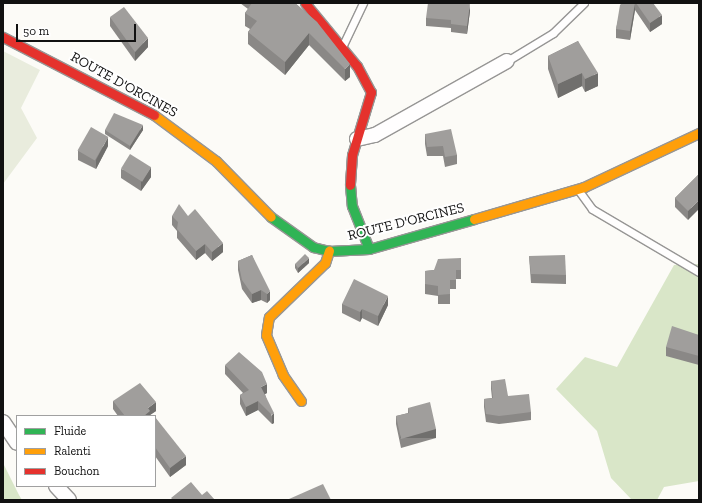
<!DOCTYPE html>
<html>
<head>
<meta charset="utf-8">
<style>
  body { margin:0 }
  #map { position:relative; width:702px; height:503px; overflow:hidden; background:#fcfbf7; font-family:"Zilla Slab",serif }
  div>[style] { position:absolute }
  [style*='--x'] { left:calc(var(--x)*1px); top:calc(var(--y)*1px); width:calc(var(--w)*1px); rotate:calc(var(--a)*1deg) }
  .forest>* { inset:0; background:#d9e6c8 }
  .cemetery>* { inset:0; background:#e9ecdd }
  .roads { filter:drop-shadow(1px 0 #979695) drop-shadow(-1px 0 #979695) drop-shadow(0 1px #979695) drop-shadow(0 -1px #979695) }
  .lane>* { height:7px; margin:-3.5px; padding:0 3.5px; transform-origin:3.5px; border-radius:3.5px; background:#fffefe }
  .street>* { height:14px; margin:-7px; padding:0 7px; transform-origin:7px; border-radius:7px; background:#fffefe }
  .fast>* { height:9px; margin:-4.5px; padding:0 4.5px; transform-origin:4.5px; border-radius:4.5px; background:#30b455 }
  .slow>* { height:9px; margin:-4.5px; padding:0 4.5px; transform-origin:4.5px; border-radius:4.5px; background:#ff9f0a }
  .jam>* { height:9px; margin:-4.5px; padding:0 4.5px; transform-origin:4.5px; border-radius:4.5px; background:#e5322d }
  .wall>* { inset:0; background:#8a8886 }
  .shaded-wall>* { inset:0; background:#706f6d; transform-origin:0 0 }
  .building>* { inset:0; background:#a09e9c; transform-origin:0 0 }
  span { translate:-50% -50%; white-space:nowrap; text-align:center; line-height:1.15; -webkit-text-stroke:4px #fff; paint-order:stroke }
  .street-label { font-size:14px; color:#111 }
  .frame { position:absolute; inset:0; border:4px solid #111; pointer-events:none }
  .legend { position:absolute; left:16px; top:415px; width:140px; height:72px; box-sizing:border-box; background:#fff; border:1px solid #a0a0a0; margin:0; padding:5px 7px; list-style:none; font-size:12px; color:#111 }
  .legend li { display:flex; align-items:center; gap:8px; height:20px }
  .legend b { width:20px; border:1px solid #a0a0a0 }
  .scale { position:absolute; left:16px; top:24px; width:120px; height:18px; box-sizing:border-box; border:2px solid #111; border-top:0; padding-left:5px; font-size:12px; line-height:14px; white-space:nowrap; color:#111; -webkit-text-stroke:3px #fff; paint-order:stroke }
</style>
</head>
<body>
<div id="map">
  <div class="forest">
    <div style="clip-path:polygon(699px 264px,699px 481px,664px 487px,657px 500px,632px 500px,611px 478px,597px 431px,556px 389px,585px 357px,617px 367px,674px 265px)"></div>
    <div style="clip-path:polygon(3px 463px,19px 495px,22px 500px,3px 500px)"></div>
  </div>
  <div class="cemetery">
    <div style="clip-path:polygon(3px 51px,40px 70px,21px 108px,37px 138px,3px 184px)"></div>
  </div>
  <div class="roads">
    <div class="lane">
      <div style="--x:343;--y:45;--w:47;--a:-64.5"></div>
      <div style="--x:507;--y:61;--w:54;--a:-31.3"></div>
      <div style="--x:553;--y:33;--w:43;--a:-44.1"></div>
      <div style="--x:579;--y:191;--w:22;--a:54"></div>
      <div style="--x:592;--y:209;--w:124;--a:30.5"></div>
    </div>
    <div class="street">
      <div style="--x:357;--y:139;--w:18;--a:-13"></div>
      <div style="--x:375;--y:135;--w:151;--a:-29.3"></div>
      <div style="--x:3;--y:422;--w:25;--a:56"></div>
      <div style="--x:56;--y:486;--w:19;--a:47"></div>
    </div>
    <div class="fast">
      <div style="--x:350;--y:185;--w:21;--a:85"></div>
      <div style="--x:352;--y:206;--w:46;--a:68.4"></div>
      <div style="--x:271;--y:217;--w:52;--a:35.5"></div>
      <div style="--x:313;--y:247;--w:16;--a:14"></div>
      <div style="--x:329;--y:251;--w:40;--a:-2.9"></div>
      <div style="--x:369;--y:249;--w:109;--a:-15.9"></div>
    </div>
    <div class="slow">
      <div style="--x:154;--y:115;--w:77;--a:36.6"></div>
      <div style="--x:216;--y:161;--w:78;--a:45.5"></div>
      <div style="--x:474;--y:219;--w:115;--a:-16.2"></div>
      <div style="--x:584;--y:187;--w:127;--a:-25.2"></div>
      <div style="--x:301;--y:401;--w:32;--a:-125"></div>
      <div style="--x:283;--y:375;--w:43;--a:-113"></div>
      <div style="--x:266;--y:335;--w:18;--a:-81"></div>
      <div style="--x:269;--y:317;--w:78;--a:-44"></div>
      <div style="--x:325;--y:263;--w:13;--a:-72"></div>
    </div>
    <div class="jam">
      <div style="--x:305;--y:3;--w:82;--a:50.5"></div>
      <div style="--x:357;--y:66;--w:30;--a:62"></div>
      <div style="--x:371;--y:92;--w:66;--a:106.8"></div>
      <div style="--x:352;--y:155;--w:30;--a:94"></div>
      <div style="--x:3;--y:37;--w:170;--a:27.3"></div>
    </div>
  </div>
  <div class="wall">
    <div style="clip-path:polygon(240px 3px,295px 3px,317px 22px,350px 77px,345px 81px,309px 45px,285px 75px,248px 44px,248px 32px,250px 29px,245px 26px,245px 13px,248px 9px)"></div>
    <div style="clip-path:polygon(622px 3px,653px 3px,662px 24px,650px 32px,635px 10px,630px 40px,616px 38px,616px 29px)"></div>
    <div style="clip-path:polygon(470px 11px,467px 34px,451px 32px,451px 28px,426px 26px,426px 18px)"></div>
    <div style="clip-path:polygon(110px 17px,148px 47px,135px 61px,110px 26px)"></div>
    <div style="clip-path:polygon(578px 41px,598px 86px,585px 92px,582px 86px,558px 98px,548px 69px,548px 56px)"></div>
    <div style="clip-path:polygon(105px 130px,143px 130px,130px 150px,105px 134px)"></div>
    <div style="clip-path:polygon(425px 134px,457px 155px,457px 164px,445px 167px,443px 156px,427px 156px,425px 144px)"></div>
    <div style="clip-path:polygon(108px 146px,96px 169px,78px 160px,78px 151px)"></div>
    <div style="clip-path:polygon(121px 169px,151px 177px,141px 191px,121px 178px)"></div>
    <div style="clip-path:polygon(699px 174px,688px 220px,675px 207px,675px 198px)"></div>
    <div style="clip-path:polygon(172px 216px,188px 216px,223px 252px,212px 261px,205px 253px,196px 260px,177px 238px,177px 231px,172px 225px)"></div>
    <div style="clip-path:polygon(252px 255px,270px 300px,267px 303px,261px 300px,252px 303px,242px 289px,238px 270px,238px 261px)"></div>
    <div style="clip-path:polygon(529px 256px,566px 275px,566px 284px,531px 283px)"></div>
    <div style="clip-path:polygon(461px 258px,461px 279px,456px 279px,456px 289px,450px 289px,450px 304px,438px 304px,438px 296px,425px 294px,425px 271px,434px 270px)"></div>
    <div style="clip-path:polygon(309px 263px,298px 273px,295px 268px,295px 264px)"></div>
    <div style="clip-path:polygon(342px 304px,388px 305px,378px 326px,362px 318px,360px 322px,342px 313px)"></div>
    <div style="clip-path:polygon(699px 335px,699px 365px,666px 356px,666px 347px)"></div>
    <div style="clip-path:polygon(225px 365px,267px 393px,265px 394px,274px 423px,272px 424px,258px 410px,246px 416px,240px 404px,240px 395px,243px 393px,225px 374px)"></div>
    <div style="clip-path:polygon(491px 381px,508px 396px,531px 412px,531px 420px,499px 424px,486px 422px,484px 407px,484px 399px,492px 398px,491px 389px)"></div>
    <div style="clip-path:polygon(113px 401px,156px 411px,150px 415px,150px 416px,118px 416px,113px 409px)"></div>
    <div style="clip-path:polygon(408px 408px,436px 438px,401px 448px,396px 424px,396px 416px,408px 413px)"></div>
    <div style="clip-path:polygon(155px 417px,186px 465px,170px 477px,155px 456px)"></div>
  </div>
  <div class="shaded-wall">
    <div style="clip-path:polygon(470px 3px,470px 11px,467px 34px,467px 26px)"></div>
    <div style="clip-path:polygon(635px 3px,635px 10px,630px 40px,630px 31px)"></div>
    <div style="clip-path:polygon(662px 15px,662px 24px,650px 32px,650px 23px)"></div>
    <div style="clip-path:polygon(309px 33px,309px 45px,285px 75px,285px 62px)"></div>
    <div style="clip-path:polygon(148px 38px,148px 47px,135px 61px,135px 52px)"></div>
    <div style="clip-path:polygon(350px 64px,350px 77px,345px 81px,345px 69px)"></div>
    <div style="clip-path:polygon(582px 73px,582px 86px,558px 98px,558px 84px)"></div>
    <div style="clip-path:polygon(598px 73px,598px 86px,585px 92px,585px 79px)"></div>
    <div style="clip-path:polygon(143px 125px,143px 130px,130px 150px,130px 146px)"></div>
    <div style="clip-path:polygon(108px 137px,108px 146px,96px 169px,96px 160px)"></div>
    <div style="clip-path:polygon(151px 167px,151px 177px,141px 191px,141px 182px)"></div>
    <div style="clip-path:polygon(699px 200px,699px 209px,688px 220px,688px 211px)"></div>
    <div style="left:4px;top:218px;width:10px;height:1px;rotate:90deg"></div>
    <div style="clip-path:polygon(223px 243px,223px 252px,212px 261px,212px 252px)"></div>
    <div style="clip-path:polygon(205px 244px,205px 253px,196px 260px,196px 251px)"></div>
    <div style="clip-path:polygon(309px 258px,309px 263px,298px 273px,298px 268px)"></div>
    <div style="clip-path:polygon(261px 290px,261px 300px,252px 303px,252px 294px)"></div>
    <div style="clip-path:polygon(270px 291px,270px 300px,267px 303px,267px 294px)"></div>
    <div style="clip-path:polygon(388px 296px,388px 305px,378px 326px,378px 316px)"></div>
    <div style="clip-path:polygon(362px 309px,362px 318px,360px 322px,360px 312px)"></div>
    <div style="clip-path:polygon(267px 384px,267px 393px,261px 396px,261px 387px)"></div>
    <div style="clip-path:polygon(258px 401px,258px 410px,246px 416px,246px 407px)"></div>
    <div style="clip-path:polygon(156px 402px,156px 411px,150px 415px,150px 416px,144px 416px,148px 408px)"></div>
    <div style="clip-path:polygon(274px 413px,274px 423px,272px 424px,272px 415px)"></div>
    <div style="left:436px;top:429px;width:9px;height:36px;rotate:90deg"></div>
    <div style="clip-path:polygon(186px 456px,186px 465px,170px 477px,170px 468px)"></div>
  </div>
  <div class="building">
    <div style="clip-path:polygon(252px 3px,295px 3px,317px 22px,350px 64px,345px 69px,309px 33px,285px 62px,248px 32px,257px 21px,245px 13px)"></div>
    <div style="clip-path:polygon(428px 3px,470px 3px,467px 26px,451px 24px,451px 20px,426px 18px)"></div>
    <div style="clip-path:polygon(622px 3px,635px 3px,630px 31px,616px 29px,620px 5px)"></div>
    <div style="clip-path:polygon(636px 3px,653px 3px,662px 15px,650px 23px)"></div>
    <div style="clip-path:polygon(124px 7px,148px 38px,135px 52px,110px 17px)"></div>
    <div style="clip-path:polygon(578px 41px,598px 73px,585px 79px,582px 73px,558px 84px,548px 56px)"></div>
    <div style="clip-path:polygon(114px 113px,143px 125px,130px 146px,105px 130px)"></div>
    <div style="left:91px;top:127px;width:20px;height:27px;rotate:30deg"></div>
    <div style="clip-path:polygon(451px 129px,457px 155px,445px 157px,443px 146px,427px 147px,425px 134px)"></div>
    <div style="left:130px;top:154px;width:25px;height:17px;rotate:32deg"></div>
    <div style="clip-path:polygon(699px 174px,699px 200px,688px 211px,675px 198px)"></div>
    <div style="clip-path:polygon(179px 204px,188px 216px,195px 209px,223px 243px,212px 252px,205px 244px,196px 251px,177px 229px,178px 222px,172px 216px)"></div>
    <div style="clip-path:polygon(305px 254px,309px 258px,298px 268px,295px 264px)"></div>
    <div style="clip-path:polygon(252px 255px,270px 291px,267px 294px,261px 290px,252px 294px,242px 280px,238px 261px)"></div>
    <div style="clip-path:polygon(565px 255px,566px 275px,531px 274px,529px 256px)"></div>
    <div style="clip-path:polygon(461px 258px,461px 270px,456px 270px,456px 280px,450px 280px,450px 294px,438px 295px,438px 286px,425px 284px,425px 271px,434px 270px,438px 259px)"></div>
    <div style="clip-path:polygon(354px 279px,388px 296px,378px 316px,362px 309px,360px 312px,342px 304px)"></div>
    <div style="clip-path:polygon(672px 326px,699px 335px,699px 356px,666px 347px)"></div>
    <div style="clip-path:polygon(239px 352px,262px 372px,267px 384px,261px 387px,274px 413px,272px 415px,258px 401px,246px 407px,240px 395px,249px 390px,225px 365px)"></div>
    <div style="clip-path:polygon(505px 379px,508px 396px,529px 394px,531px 412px,499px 416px,486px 414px,484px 399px,493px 398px,491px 381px)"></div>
    <div style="clip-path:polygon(140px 383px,156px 402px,148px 408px,150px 411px,144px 416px,125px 416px,113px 401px)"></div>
    <div style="clip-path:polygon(430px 402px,436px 429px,401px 439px,396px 416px,409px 413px,408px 408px)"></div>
    <div style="clip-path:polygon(155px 417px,186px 456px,170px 468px,155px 447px)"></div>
    <div style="clip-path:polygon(191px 482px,202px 495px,207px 491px,215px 500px,173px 500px,171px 498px)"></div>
    <div style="clip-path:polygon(323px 484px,331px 500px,289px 500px,289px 499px)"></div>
  </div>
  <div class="street-label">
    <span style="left:124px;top:85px;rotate:29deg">ROUTE D'ORCINES</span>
    <span style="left:406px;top:222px;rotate:-14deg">ROUTE D'ORCINES</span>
  </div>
  <div class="frame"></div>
  <ul class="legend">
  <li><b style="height:5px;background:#30b455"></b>Fluide</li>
  <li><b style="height:5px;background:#ff9f0a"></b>Ralenti</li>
  <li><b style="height:5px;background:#e5322d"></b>Bouchon</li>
  </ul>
  <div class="scale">50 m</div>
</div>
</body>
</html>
